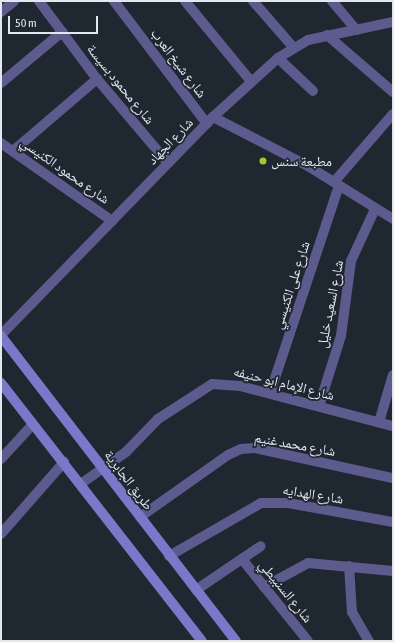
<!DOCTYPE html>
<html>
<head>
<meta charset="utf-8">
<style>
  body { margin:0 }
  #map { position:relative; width:394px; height:642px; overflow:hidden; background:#1f2731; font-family:"Asap Condensed","Noto Naskh Arabic",sans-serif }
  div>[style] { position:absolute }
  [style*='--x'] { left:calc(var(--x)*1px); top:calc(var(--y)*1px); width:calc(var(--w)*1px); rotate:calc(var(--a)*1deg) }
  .street>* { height:10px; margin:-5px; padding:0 5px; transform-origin:5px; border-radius:5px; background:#5c5b8e }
  .secondary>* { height:10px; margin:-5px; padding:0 5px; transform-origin:5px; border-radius:5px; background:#7b78c9 }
  .dots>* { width:11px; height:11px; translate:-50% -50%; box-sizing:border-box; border:2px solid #1f2731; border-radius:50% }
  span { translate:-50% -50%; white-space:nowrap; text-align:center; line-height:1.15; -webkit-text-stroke:3.5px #1f2731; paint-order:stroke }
  .street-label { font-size:14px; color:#e3e8f0 }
  .poi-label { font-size:14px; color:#e3e8f0 }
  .left { translate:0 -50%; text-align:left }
  .frame { position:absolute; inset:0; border:2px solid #e3e8f0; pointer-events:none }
  .scale { position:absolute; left:8px; top:16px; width:90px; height:18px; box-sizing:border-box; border:2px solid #e3e8f0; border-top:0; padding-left:5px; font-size:12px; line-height:14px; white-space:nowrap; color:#e3e8f0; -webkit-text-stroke:3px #1f2731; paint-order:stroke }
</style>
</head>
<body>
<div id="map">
  <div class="street">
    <div style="--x:39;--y:1;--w:97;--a:53.4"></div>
    <div style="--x:97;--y:79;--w:110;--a:49.8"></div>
    <div style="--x:114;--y:1;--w:154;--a:52.9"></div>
    <div style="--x:185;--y:1;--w:102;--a:50.6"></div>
    <div style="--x:253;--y:1;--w:61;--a:49"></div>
    <div style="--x:332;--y:1;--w:38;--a:50"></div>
    <div style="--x:1;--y:12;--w:17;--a:-40"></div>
    <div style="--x:327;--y:35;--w:87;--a:40.8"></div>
    <div style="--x:278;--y:58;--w:48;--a:43.3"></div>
    <div style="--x:1;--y:83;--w:80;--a:-39.9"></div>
    <div style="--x:213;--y:117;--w:107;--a:27.3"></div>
    <div style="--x:308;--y:166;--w:100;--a:31.9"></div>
    <div style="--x:1;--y:143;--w:136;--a:35.1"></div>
    <div style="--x:13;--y:151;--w:111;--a:-40.6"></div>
    <div style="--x:334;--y:182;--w:90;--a:-49.1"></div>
    <div style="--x:1;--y:335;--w:304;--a:-45.8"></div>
    <div style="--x:213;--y:117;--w:88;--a:-42.2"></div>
    <div style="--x:278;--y:58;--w:35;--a:-31"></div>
    <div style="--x:308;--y:40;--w:87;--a:-12"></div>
    <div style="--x:270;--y:393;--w:218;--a:-71.6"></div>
    <div style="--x:319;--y:406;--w:73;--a:-72.6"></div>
    <div style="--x:341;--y:336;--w:76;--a:-82.4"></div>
    <div style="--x:351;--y:261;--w:57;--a:-65.2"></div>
    <div style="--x:379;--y:422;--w:49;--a:-73.4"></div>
    <div style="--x:1;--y:459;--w:47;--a:-47.6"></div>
    <div style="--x:82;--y:483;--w:54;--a:-35.2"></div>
    <div style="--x:126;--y:452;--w:46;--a:-45.9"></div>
    <div style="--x:158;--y:419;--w:64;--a:-32.9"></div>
    <div style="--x:212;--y:384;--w:28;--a:4"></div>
    <div style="--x:240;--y:386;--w:158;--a:14.7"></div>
    <div style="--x:140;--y:517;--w:108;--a:-35.2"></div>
    <div style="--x:228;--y:455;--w:14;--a:-25"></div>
    <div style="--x:241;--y:449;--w:14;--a:-4"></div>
    <div style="--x:255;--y:448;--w:141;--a:12.3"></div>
    <div style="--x:1;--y:534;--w:96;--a:-48.8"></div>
    <div style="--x:169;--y:556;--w:106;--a:-29.9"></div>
    <div style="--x:261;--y:503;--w:27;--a:0"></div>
    <div style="--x:288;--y:503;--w:107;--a:10.3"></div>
    <div style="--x:242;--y:559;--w:105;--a:51.2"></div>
    <div style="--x:349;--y:566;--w:46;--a:86.3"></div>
    <div style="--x:352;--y:612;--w:34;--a:60"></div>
    <div style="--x:264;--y:587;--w:50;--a:-28.6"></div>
    <div style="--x:308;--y:563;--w:85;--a:5.4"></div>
    <div style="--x:196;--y:590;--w:78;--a:-34.1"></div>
  </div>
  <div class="secondary">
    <div style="--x:1;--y:336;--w:385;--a:52.4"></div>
    <div style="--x:1;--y:383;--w:327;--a:52.1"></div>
  </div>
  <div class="dots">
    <div style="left:263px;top:161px;background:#9cca31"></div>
  </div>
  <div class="street-label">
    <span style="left:179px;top:63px;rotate:53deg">شارع شيخ العرب</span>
    <span style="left:121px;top:84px;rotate:51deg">شارع محمود بسيسة</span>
    <span style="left:170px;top:141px;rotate:-46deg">شارع الجهاد</span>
    <span style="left:65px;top:170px;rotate:35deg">شارع محمود الكنيسي</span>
    <span style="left:291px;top:285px;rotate:-72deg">شارع على الكنيسي</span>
    <span style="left:330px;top:304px;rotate:-79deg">شارع السعيد خليل</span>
    <span style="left:284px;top:383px;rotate:14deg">شارع الإمام ابو حنيفه</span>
    <span style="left:295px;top:444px;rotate:10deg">شارع محمد غنيم</span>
    <span style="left:129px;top:480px;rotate:53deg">طريق الجابرية</span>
    <span style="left:313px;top:494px;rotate:9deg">شارع الهدايه</span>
    <span style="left:286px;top:591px;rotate:51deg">شارع السنبيطي</span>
  </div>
  <div class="poi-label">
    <span class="left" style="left:271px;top:161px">مطبعة سنس</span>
  </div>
  <div class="frame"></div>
  <div class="scale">50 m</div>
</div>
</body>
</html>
